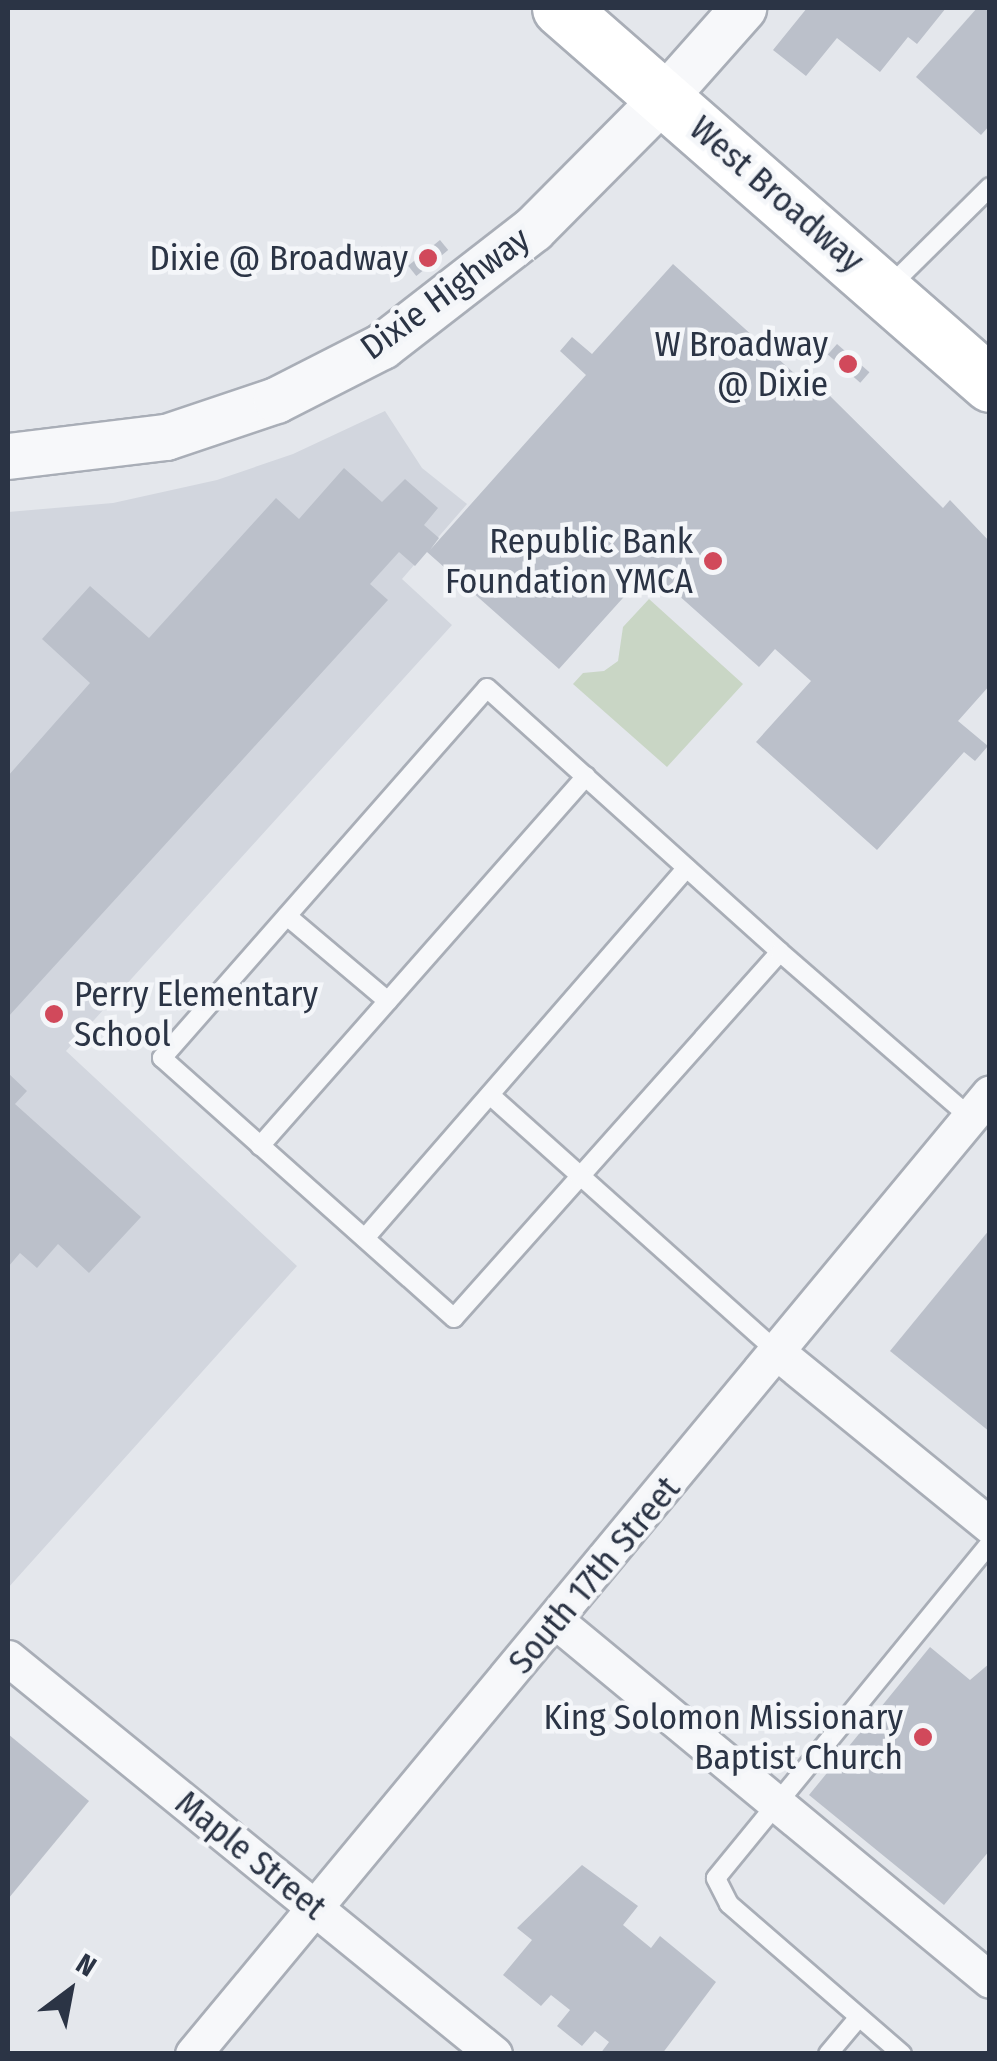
<!DOCTYPE html>
<html>
<head>
<meta charset="utf-8">
<style>
  body { margin:0 }
  #map { position:relative; width:997px; height:2061px; overflow:hidden; background:#e4e7ec; font-family:"Fira Sans Condensed",sans-serif }
  div>[style] { position:absolute }
  [style*='--x'] { left:calc(var(--x)*1px); top:calc(var(--y)*1px); width:calc(var(--w)*1px); rotate:calc(var(--a)*1deg) }
  .built>* { inset:0; background:#d2d6de }
  .green>* { inset:0; background:#c9d6c5 }
  .building>* { inset:0; background:#bbc0ca; transform-origin:0 0 }
  .roads { filter:drop-shadow(2px 0 #a9aeb7) drop-shadow(-2px 0 #a9aeb7) drop-shadow(0 2px #a9aeb7) drop-shadow(0 -2px #a9aeb7) }
  .service>* { height:18px; margin:-9px; padding:0 9px; transform-origin:9px; border-radius:9px; background:#f7f8fa }
  .minor>* { height:35px; margin:-17.5px; padding:0 17.5px; transform-origin:17.5px; border-radius:17.5px; background:#f7f8fa }
  .tertiary>* { height:45px; margin:-22.5px; padding:0 22.5px; transform-origin:22.5px; border-radius:22.5px; background:#f7f8fa }
  .primary>* { height:55px; margin:-27.5px; padding:0 27.5px; transform-origin:27.5px; border-radius:27.5px; background:#fff }
  .dots>* { width:28px; height:28px; translate:-50% -50%; box-sizing:border-box; border:5px solid #f4f6f9; border-radius:50% }
  span { translate:-50% -50%; white-space:nowrap; text-align:center; line-height:1.15; -webkit-text-stroke:9px #f4f6f9; paint-order:stroke }
  .street-label { font-size:35px; color:#2b3445 }
  .poi-label { font-size:35px; color:#2b3445 }
  .right { translate:-100% -50%; text-align:right }
  .left { translate:0 -50%; text-align:left }
  .frame { position:absolute; inset:0; border:10px solid #2b3445; pointer-events:none }
  .north { position:absolute; left:20px; top:1941px; width:100px; height:100px; -webkit-text-stroke:8px #f4f6f9; paint-order:stroke; rotate:32deg; font-size:28px; font-weight:700; line-height:40px; text-align:center; color:#2b3445 }
  .north::after { content:''; display:block; margin:auto; width:35px; height:45px; background:#2b3445; clip-path:polygon(50% 0,100% 100%,50% 72%,0 100%) }
</style>
</head>
<body>
<div id="map">
  <div class="built">
    <div style="clip-path:polygon(385px 411px,422px 468px,467px 504px,402px 579px,452px 625px,66px 1051px,297px 1266px,8px 1588px,8px 512px,113px 503px,217px 480px,293px 454px)"></div>
  </div>
  <div class="green">
    <div style="clip-path:polygon(649px 599px,743px 684px,667px 767px,573px 684px,583px 673px,604px 671px,618px 661px,623px 627px)"></div>
  </div>
  <div class="building">
    <div style="clip-path:polygon(807px 8px,946px 8px,917px 44px,908px 37px,880px 72px,837px 38px,806px 76px,773px 50px)"></div>
    <div style="clip-path:polygon(977px 8px,990px 8px,990px 125px,981px 135px,916px 77px)"></div>
    <div style="left:440px;top:240px;width:13px;height:41px;rotate:51deg"></div>
    <div style="clip-path:polygon(673px 264px,824px 400px,829px 395px,943px 508px,950px 500px,990px 542px,990px 685px,958px 721px,988px 746px,975px 761px,964px 752px,877px 850px,756px 742px,811px 681px,775px 649px,759px 667px,649px 569px,559px 669px,427px 552px,415px 566px,399px 552px,370px 584px,388px 600px,8px 1017px,8px 776px,90px 683px,42px 639px,90px 586px,149px 638px,276px 498px,299px 519px,344px 468px,382px 502px,405px 479px,438px 508px,424px 525px,439px 538px,430px 550px,586px 375px,560px 351px,572px 337px,592px 354px)"></div>
    <div style="left:837px;top:344px;width:43px;height:14px;rotate:41deg"></div>
    <div style="clip-path:polygon(8px 1073px,27px 1091px,15px 1104px,141px 1217px,89px 1273px,58px 1244px,37px 1268px,20px 1253px,8px 1267px)"></div>
    <div style="clip-path:polygon(990px 1229px,990px 1432px,890px 1351px)"></div>
    <div style="clip-path:polygon(930px 1647px,970px 1680px,990px 1663px,990px 1850px,944px 1905px,809px 1795px)"></div>
    <div style="clip-path:polygon(8px 1734px,89px 1801px,8px 1899px)"></div>
    <div style="clip-path:polygon(582px 1865px,638px 1906px,623px 1925px,651px 1948px,660px 1936px,716px 1982px,662px 2054px,600px 2054px,609px 2042px,595px 2031px,582px 2046px,557px 2026px,570px 2010px,551px 1995px,541px 2006px,503px 1975px,532px 1940px,517px 1928px)"></div>
  </div>
  <div class="roads">
    <div class="service">
      <div style="--x:890;--y:286;--w:141;--a:-44.7"></div>
      <div style="--x:487;--y:688;--w:394;--a:42"></div>
      <div style="--x:780;--y:952;--w:490;--a:131.7"></div>
      <div style="--x:454;--y:1318;--w:391;--a:-138.3"></div>
      <div style="--x:162;--y:1058;--w:492;--a:-48.7"></div>
      <div style="--x:287;--y:916;--w:132;--a:40.1"></div>
      <div style="--x:780;--y:952;--w:252;--a:41"></div>
      <div style="--x:490;--y:1095;--w:385;--a:41.8"></div>
      <div style="--x:260;--y:1146;--w:493;--a:-48.6"></div>
      <div style="--x:365;--y:1238;--w:490;--a:-49"></div>
      <div style="--x:828;--y:2054;--w:48;--a:-50"></div>
      <div style="--x:902;--y:2054;--w:229;--a:-139.1"></div>
      <div style="--x:729;--y:1904;--w:29;--a:-117"></div>
      <div style="--x:716;--y:1878;--w:433;--a:-50.7"></div>
    </div>
    <div class="minor">
      <div style="--x:777;--y:1352;--w:275;--a:39.2"></div>
      <div style="--x:556;--y:1621;--w:563;--a:39.6"></div>
      <div style="--x:8;--y:1658;--w:627;--a:39.17"></div>
      <div style="--x:193;--y:2054;--w:1248;--a:-50.33"></div>
    </div>
    <div class="tertiary">
      <div style="--x:8;--y:456;--w:159;--a:-6.9"></div>
      <div style="--x:166;--y:437;--w:116;--a:-18.6"></div>
      <div style="--x:276;--y:400;--w:119;--a:-27"></div>
      <div style="--x:382;--y:346;--w:191;--a:-37.8"></div>
      <div style="--x:533;--y:229;--w:187;--a:-45.2"></div>
      <div style="--x:665;--y:96;--w:118;--a:-48.4"></div>
    </div>
    <div class="primary">
      <div style="--x:560;--y:8;--w:571;--a:41.17"></div>
    </div>
  </div>
  <div class="dots">
    <div style="left:428px;top:258px;background:#d1495b"></div>
    <div style="left:848px;top:364px;background:#d1495b"></div>
    <div style="left:713px;top:561px;background:#d1495b"></div>
    <div style="left:54px;top:1014px;background:#d1495b"></div>
    <div style="left:923px;top:1737px;background:#d1495b"></div>
  </div>
  <div class="street-label">
    <span style="left:777px;top:194px;rotate:41deg">West Broadway</span>
    <span style="left:445px;top:293px;rotate:-36deg">Dixie Highway</span>
    <span style="left:594px;top:1575px;rotate:-50deg">South 17th Street</span>
    <span style="left:251px;top:1855px;rotate:39deg">Maple Street</span>
  </div>
  <div class="poi-label">
    <span class="right" style="left:408px;top:258px">Dixie @ Broadway</span>
    <span class="right" style="left:828px;top:364px">W Broadway<br>@ Dixie</span>
    <span class="right" style="left:693px;top:561px">Republic Bank<br>Foundation YMCA</span>
    <span class="left" style="left:74px;top:1014px">Perry Elementary<br>School</span>
    <span class="right" style="left:903px;top:1737px">King Solomon Missionary<br>Baptist Church</span>
  </div>
  <div class="frame"></div>
  <div class="north">N</div>
</div>
</body>
</html>
